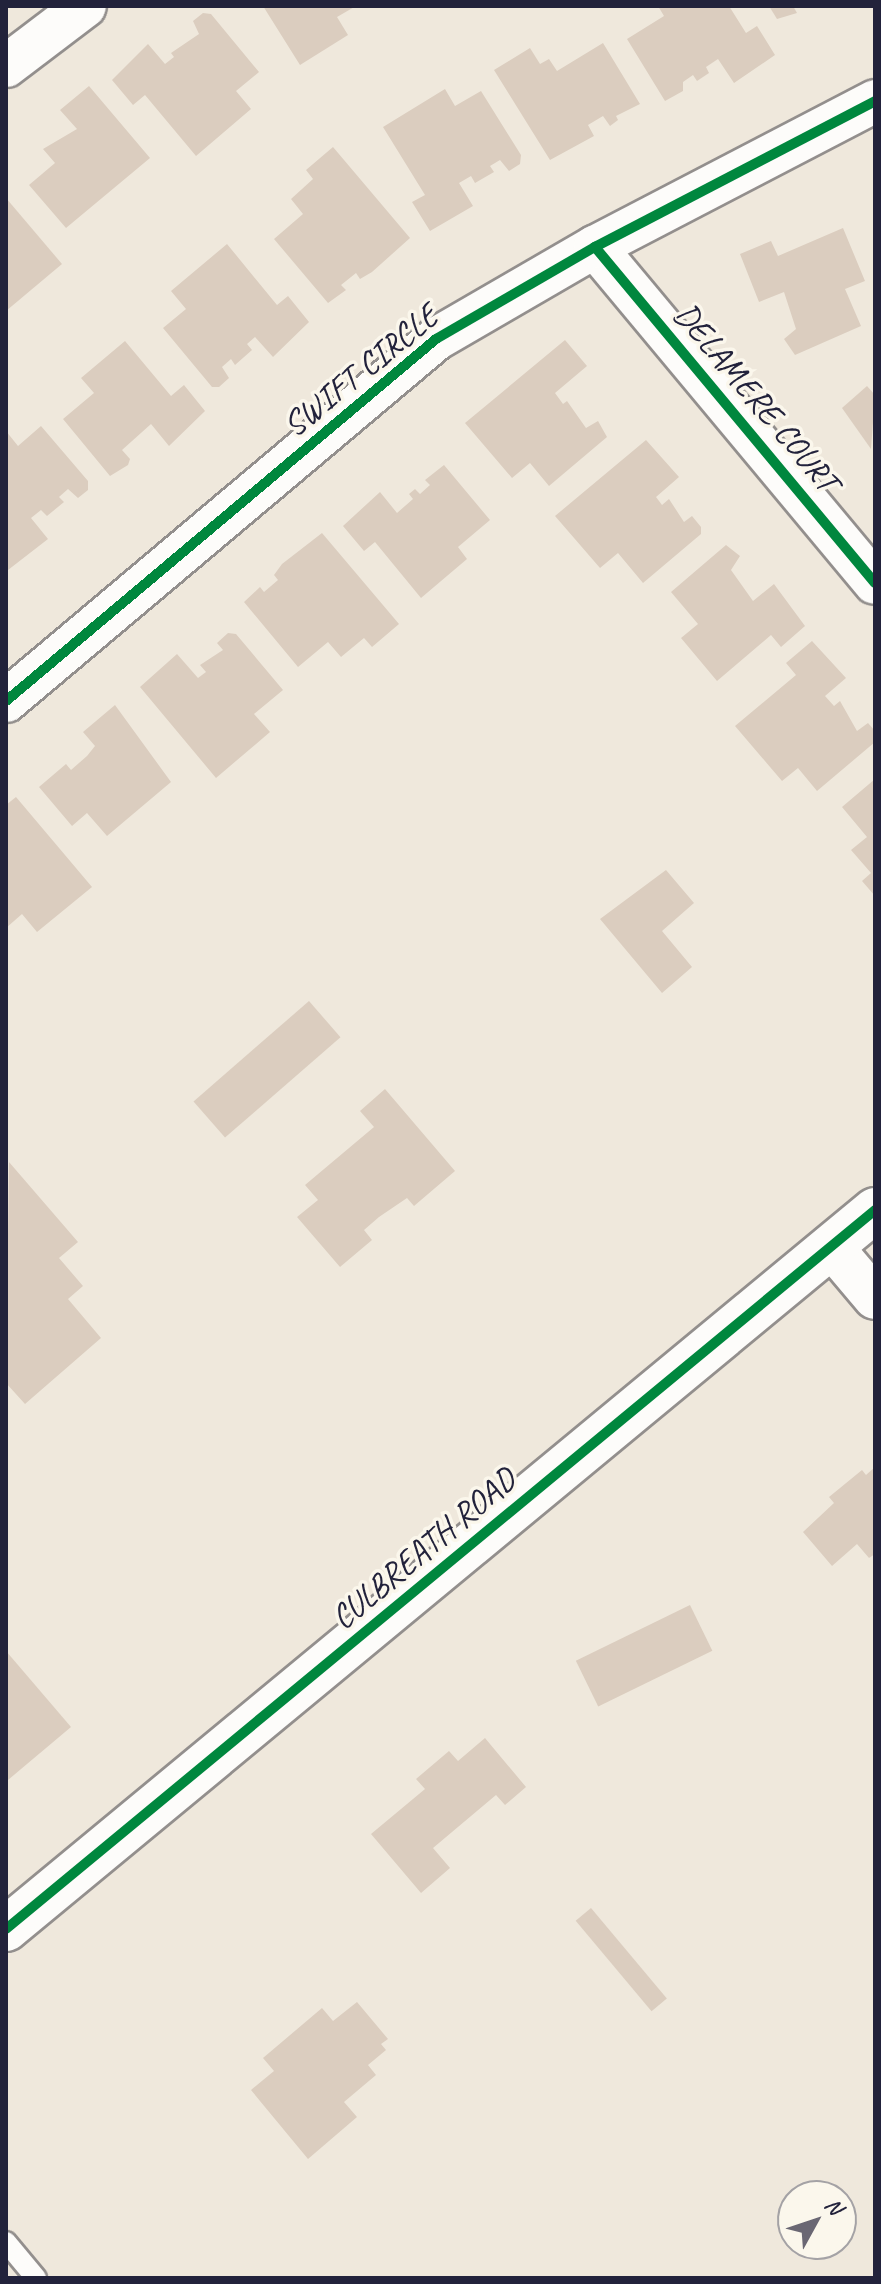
<!DOCTYPE html>
<html>
<head>
<meta charset="utf-8">
<style>
  body { margin:0 }
  #map { position:relative; width:881px; height:2284px; overflow:hidden; background:#efe8dc; font-family:Caveat,sans-serif }
  div>[style] { position:absolute }
  [style*='--x'] { left:calc(var(--x)*1px); top:calc(var(--y)*1px); width:calc(var(--w)*1px); rotate:calc(var(--a)*1deg) }
  .building>* { inset:0; background:#dbcdbf; transform-origin:0 0 }
  .roads { filter:drop-shadow(2px 0 #938f8d) drop-shadow(-2px 0 #938f8d) drop-shadow(0 2px #938f8d) drop-shadow(0 -2px #938f8d) }
  .lane>* { height:20px; margin:-10px; padding:0 10px; transform-origin:10px; border-radius:10px; background:#fdfcfa }
  .street>* { height:42px; margin:-21px; padding:0 21px; transform-origin:21px; border-radius:21px; background:#fdfcfa }
  .secondary>* { height:44px; margin:-22px; padding:0 22px; transform-origin:22px; border-radius:22px; background:#fdfcfa }
  .cycleway>* { height:10px; margin:-5px; padding:0 5px; transform-origin:5px; border-radius:5px; background:#00873e }
  span { translate:-50% -50%; white-space:nowrap; text-align:center; line-height:1.15; -webkit-text-stroke:7px #fbf7ec; paint-order:stroke }
  .street-label { font-size:34px; color:#22223b }
  .frame { position:absolute; inset:0; border:8px solid #22223b; pointer-events:none }
  .north { position:absolute; left:777px; top:2180px; width:80px; height:80px; box-sizing:border-box; background:#fbf7ec; border:2px solid #a4a2a5; border-radius:50%; rotate:50deg; font-size:22px; font-weight:700; line-height:32px; text-align:center; color:#22223b }
  .north::after { content:''; display:block; margin:auto; width:28px; height:36px; background:#6a6773; clip-path:polygon(50% 0,100% 100%,50% 72%,0 100%) }
</style>
</head>
<body>
<div id="map">
  <div class="building">
    <div style="clip-path:polygon(263px 6px,356px 6px,337px 17px,348px 35px,300px 65px)"></div>
    <div style="clip-path:polygon(658px 6px,729px 6px,746px 33px,757px 26px,775px 55px,734px 83px,718px 59px,706px 67px,709px 73px,697px 81px,693px 75px,683px 82px,683px 91px,665px 101px,627px 39px,664px 16px)"></div>
    <div style="clip-path:polygon(769px 6px,793px 6px,797px 13px,777px 19px)"></div>
    <div style="clip-path:polygon(203px 13px,211px 14px,259px 72px,236px 91px,251px 109px,196px 156px,145px 95px,133px 105px,112px 80px,148px 44px,165px 64px,174px 57px,171px 53px,199px 34px,193px 21px)"></div>
    <div style="clip-path:polygon(603px 43px,640px 104px,616px 116px,618px 120px,610px 126px,603px 116px,588px 125px,594px 136px,550px 160px,494px 70px,530px 48px,540px 64px,549px 59px,557px 71px)"></div>
    <div style="clip-path:polygon(89px 86px,150px 158px,66px 228px,29px 185px,55px 163px,43px 149px,77px 129px,60px 110px)"></div>
    <div style="clip-path:polygon(445px 89px,455px 106px,481px 91px,521px 155px,520px 164px,509px 171px,500px 160px,490px 166px,494px 172px,475px 183px,471px 176px,459px 183px,473px 206px,430px 231px,412px 202px,425px 195px,383px 127px)"></div>
    <div style="clip-path:polygon(333px 147px,410px 238px,372px 272px,360px 279px,356px 273px,341px 285px,346px 290px,328px 303px,274px 239px,303px 214px,291px 199px,313px 179px,306px 170px)"></div>
    <div style="clip-path:polygon(6px 198px,62px 264px,6px 311px)"></div>
    <div style="clip-path:polygon(843px 228px,865px 281px,845px 289px,861px 326px,795px 355px,784px 339px,796px 329px,784px 292px,759px 302px,740px 254px,771px 241px,778px 256px)"></div>
    <div style="clip-path:polygon(227px 244px,277px 305px,288px 296px,309px 322px,273px 357px,255px 337px,247px 344px,252px 350px,235px 365px,231px 359px,222px 367px,229px 378px,219px 387px,212px 387px,163px 328px,186px 309px,171px 291px)"></div>
    <div style="clip-path:polygon(565px 340px,587px 366px,555px 393px,563px 404px,567px 401px,586px 428px,598px 421px,607px 437px,549px 486px,530px 463px,512px 478px,465px 423px)"></div>
    <div style="clip-path:polygon(125px 341px,171px 396px,184px 385px,205px 411px,169px 446px,151px 424px,122px 450px,130px 459px,128px 465px,110px 476px,63px 419px,94px 393px,81px 378px)"></div>
    <div style="clip-path:polygon(867px 386px,875px 395px,871px 449px,842px 408px)"></div>
    <div style="clip-path:polygon(41px 426px,88px 481px,88px 490px,78px 498px,68px 489px,59px 497px,64px 502px,47px 516px,41px 510px,31px 518px,48px 539px,8px 570px,6px 431px,18px 446px)"></div>
    <div style="clip-path:polygon(646px 440px,679px 477px,656px 497px,662px 505px,669px 499px,684px 522px,692px 516px,701px 527px,701px 534px,643px 583px,618px 553px,600px 568px,555px 516px)"></div>
    <div style="clip-path:polygon(444px 465px,490px 520px,458px 547px,467px 559px,421px 598px,375px 542px,364px 551px,343px 526px,380px 492px,397px 513px,413px 499px,409px 494px,415px 489px,420px 494px,430px 485px,425px 480px)"></div>
    <div style="clip-path:polygon(322px 533px,399px 624px,372px 647px,364px 638px,341px 657px,328px 642px,298px 667px,244px 602px,260px 587px,264px 592px,278px 580px,274px 575px,282px 564px)"></div>
    <div style="clip-path:polygon(726px 545px,740px 556px,731px 570px,753px 601px,774px 584px,805px 626px,781px 647px,771px 635px,717px 681px,681px 638px,698px 624px,671px 592px)"></div>
    <div style="clip-path:polygon(228px 633px,236px 634px,283px 690px,254px 714px,270px 732px,216px 778px,140px 687px,177px 654px,198px 678px,206px 672px,200px 665px,223px 650px,217px 643px)"></div>
    <div style="clip-path:polygon(812px 641px,846px 678px,825px 696px,834px 706px,840px 701px,857px 731px,868px 723px,875px 731px,875px 742px,817px 791px,798px 768px,782px 781px,735px 726px,796px 675px,786px 663px)"></div>
    <div style="clip-path:polygon(115px 705px,171px 782px,107px 836px,87px 813px,72px 826px,39px 787px,66px 764px,71px 770px,87px 756px,95px 746px,83px 732px)"></div>
    <div style="clip-path:polygon(875px 779px,875px 896px,862px 881px,871px 873px,851px 850px,867px 837px,842px 807px)"></div>
    <div style="clip-path:polygon(16px 797px,92px 887px,37px 932px,22px 914px,6px 928px,6px 805px)"></div>
    <div style="clip-path:polygon(666px 870px,694px 903px,662px 931px,692px 967px,662px 993px,600px 919px)"></div>
    <div style="left:309px;top:1001px;width:48px;height:153px;rotate:49deg"></div>
    <div style="clip-path:polygon(385px 1089px,455px 1171px,414px 1206px,407px 1198px,379px 1217px,364px 1230px,372px 1240px,340px 1267px,297px 1217px,318px 1200px,305px 1185px,374px 1127px,360px 1111px)"></div>
    <div style="clip-path:polygon(9px 1162px,78px 1242px,59px 1258px,83px 1286px,68px 1299px,101px 1338px,25px 1404px,6px 1383px)"></div>
    <div style="clip-path:polygon(875px 1467px,875px 1554px,869px 1558px,857px 1544px,832px 1566px,803px 1532px,834px 1503px,829px 1497px,862px 1470px,866px 1475px)"></div>
    <div style="left:690px;top:1605px;width:51px;height:127px;rotate:64deg"></div>
    <div style="clip-path:polygon(6px 1651px,71px 1727px,8px 1780px,6px 1778px)"></div>
    <div style="clip-path:polygon(485px 1738px,526px 1787px,505px 1805px,496px 1795px,433px 1848px,450px 1868px,421px 1893px,371px 1834px,425px 1789px,416px 1779px,449px 1751px,458px 1761px)"></div>
    <div style="left:591px;top:1908px;width:118px;height:20px;rotate:50deg"></div>
    <div style="clip-path:polygon(357px 2002px,388px 2039px,381px 2044px,386px 2050px,368px 2065px,376px 2075px,344px 2102px,357px 2117px,308px 2159px,251px 2090px,274px 2071px,263px 2058px,322px 2008px,333px 2021px)"></div>
  </div>
  <div class="roads">
    <div class="lane">
      <div style="--x:6;--y:2242;--w:47;--a:50.2"></div>
    </div>
    <div class="street">
      <div style="--x:6;--y:66;--w:99;--a:-37.2"></div>
      <div style="--x:595;--y:247;--w:437;--a:50.2"></div>
      <div style="--x:6;--y:701;--w:562;--a:-40.09"></div>
      <div style="--x:436;--y:339;--w:184;--a:-30.1"></div>
      <div style="--x:595;--y:247;--w:316;--a:-27.5"></div>
      <div style="--x:831;--y:1246;--w:68;--a:49.8"></div>
    </div>
    <div class="secondary">
      <div style="--x:6;--y:1929;--w:1128;--a:-39.6"></div>
    </div>
  </div>
  <div class="cycleway">
    <div style="--x:595;--y:247;--w:437;--a:50.2"></div>
    <div style="--x:6;--y:701;--w:562;--a:-40.09"></div>
    <div style="--x:436;--y:339;--w:184;--a:-30.1"></div>
    <div style="--x:595;--y:247;--w:316;--a:-27.5"></div>
    <div style="--x:6;--y:1929;--w:1128;--a:-39.6"></div>
  </div>
  <div class="street-label">
    <span style="left:360px;top:370px;rotate:-39deg">SWIFT CIRCLE</span>
    <span style="left:757px;top:397px;rotate:50deg">DELAMERE COURT</span>
    <span style="left:423px;top:1548px;rotate:-40deg">CULBREATH ROAD</span>
  </div>
  <div class="frame"></div>
  <div class="north">N</div>
</div>
</body>
</html>
